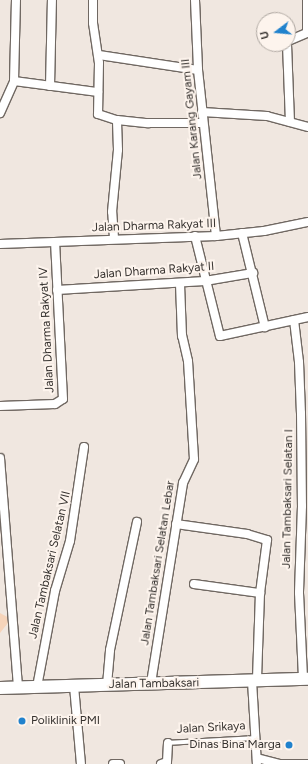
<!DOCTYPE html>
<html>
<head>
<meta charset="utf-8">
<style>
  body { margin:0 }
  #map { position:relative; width:308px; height:764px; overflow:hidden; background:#f0e7e0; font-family:Figtree,sans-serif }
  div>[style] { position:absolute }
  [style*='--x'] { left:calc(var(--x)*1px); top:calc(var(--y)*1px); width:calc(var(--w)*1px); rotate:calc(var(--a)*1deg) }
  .green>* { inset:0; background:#f6d4ba }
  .roads { filter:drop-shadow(1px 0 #706862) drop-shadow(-1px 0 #706862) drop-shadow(0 1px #706862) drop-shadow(0 -1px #706862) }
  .lane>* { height:4px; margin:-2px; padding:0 2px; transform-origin:2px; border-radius:2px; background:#fff }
  .street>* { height:8px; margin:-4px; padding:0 4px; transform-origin:4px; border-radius:4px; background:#fff }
  .primary>* { height:12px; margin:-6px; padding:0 6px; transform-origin:6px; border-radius:6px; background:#fff }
  .dots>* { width:11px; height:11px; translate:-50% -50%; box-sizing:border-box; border:2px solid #fdf4ed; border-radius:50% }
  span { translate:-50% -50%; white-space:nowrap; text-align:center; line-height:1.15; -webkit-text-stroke:4px #fdf4ed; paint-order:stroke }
  .street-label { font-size:12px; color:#373330 }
  .poi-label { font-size:12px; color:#373330 }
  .left { translate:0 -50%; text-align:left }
  .right { translate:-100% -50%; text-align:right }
  .north { position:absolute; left:256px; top:12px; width:40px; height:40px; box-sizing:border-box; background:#fdf4ed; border:1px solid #aea7a1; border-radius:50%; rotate:254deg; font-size:11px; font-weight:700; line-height:16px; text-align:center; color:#373330 }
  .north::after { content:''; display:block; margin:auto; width:14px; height:18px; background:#2082cd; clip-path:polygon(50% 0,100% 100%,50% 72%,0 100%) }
</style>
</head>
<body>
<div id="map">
  <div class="green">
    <div style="clip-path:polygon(0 613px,11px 619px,0 633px)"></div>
  </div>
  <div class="roads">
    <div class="lane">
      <div style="--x:168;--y:743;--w:87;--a:-3.3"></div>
    </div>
    <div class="street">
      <div style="--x:93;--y:0;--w:23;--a:90"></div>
      <div style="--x:93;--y:23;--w:40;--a:81.5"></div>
      <div style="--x:99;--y:63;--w:51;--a:91.1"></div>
      <div style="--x:98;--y:114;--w:20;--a:18"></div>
      <div style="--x:117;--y:120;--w:31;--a:6"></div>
      <div style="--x:148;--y:123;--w:55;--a:0"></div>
      <div style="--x:195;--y:0;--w:70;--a:87.5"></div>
      <div style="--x:198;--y:70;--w:167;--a:83.8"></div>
      <div style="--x:288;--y:41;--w:21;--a:-23"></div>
      <div style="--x:307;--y:33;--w:33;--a:-90"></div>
      <div style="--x:287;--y:44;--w:78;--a:87.8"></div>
      <div style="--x:99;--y:55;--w:100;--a:8.6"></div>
      <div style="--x:14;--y:81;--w:81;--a:-88.6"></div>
      <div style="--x:50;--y:86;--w:86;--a:-88.7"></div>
      <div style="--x:202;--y:112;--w:65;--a:3.5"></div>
      <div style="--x:267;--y:116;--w:42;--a:15"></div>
      <div style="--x:0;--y:113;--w:35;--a:-66"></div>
      <div style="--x:14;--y:81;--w:85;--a:7.5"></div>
      <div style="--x:242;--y:233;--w:97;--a:76.3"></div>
      <div style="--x:195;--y:236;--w:103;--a:76"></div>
      <div style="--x:220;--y:336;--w:90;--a:-12.2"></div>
      <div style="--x:114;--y:238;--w:26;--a:-94"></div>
      <div style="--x:112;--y:212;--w:62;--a:-84.5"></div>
      <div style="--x:118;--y:150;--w:30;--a:-92"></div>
      <div style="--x:0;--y:244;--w:216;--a:-2.1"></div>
      <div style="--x:216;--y:236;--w:48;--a:-5.9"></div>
      <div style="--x:264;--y:231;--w:45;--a:-11.6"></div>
      <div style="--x:57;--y:290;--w:148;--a:-3.5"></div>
      <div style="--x:205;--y:281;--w:49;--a:-9.5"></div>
      <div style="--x:294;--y:320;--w:42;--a:83.2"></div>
      <div style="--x:299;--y:362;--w:51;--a:87.8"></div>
      <div style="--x:301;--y:413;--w:93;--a:89.4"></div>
      <div style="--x:302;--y:506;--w:87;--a:92"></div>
      <div style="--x:299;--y:593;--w:86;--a:87.3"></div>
      <div style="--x:0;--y:406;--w:55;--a:-2.1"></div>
      <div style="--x:55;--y:404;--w:9;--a:-32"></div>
      <div style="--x:63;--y:399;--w:157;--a:-92.9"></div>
      <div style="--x:0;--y:458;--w:230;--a:85.5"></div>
      <div style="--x:176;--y:524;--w:72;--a:8"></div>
      <div style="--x:247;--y:534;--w:21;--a:17"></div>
      <div style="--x:267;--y:540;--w:53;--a:97.5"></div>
      <div style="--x:260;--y:593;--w:88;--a:92"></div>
      <div style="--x:194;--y:584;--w:67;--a:7.8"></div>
      <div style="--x:252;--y:681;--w:83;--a:86.6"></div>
      <div style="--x:151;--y:683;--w:203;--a:-80.9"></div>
      <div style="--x:183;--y:483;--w:26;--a:-65"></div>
      <div style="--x:194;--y:459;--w:98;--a:-93.5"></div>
      <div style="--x:188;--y:361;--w:26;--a:-103"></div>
      <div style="--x:182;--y:336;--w:53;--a:-92.2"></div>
      <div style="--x:107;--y:685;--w:35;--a:-85"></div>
      <div style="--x:110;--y:650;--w:131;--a:-78.1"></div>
      <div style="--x:74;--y:686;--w:78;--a:84.9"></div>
      <div style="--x:37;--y:687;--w:98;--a:-79.4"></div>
      <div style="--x:55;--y:591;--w:52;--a:-73.3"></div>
      <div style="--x:70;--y:541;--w:95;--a:-81.5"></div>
      <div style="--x:257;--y:758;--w:23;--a:15"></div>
      <div style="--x:113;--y:764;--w:7;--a:0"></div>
      <div style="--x:161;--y:764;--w:6;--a:-18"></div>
      <div style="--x:167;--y:762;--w:19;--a:-87"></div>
      <div style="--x:279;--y:764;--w:29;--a:0"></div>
    </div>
    <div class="primary">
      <div style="--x:0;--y:688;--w:308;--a:-1.7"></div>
    </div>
  </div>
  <div class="dots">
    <div style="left:22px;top:721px;background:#2082cd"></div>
    <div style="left:289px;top:745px;background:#2082cd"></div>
  </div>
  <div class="street-label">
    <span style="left:192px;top:119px;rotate:-96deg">Jalan Karang Gayam III</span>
    <span style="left:154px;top:226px;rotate:-2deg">Jalan Dharma Rakyat III</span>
    <span style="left:154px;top:271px;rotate:-4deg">Jalan Dharma Rakyat II</span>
    <span style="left:47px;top:330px;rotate:-93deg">Jalan Dharma Rakyat IV</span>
    <span style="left:288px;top:499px;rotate:-89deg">Jalan Tambaksari Selatan I</span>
    <span style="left:158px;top:563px;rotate:-81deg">Jalan Tambaksari Selatan Lebar</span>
    <span style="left:50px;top:565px;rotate:-77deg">Jalan Tambaksari Selatan VII</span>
    <span style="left:154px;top:684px;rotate:-1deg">Jalan Tambaksari</span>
    <span style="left:211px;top:728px;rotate:-3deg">Jalan Srikaya</span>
  </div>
  <div class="poi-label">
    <span class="left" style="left:31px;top:721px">Poliklinik PMI</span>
    <span class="right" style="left:281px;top:745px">Dinas Bina Marga</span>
  </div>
  <div class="north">U</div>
</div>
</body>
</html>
